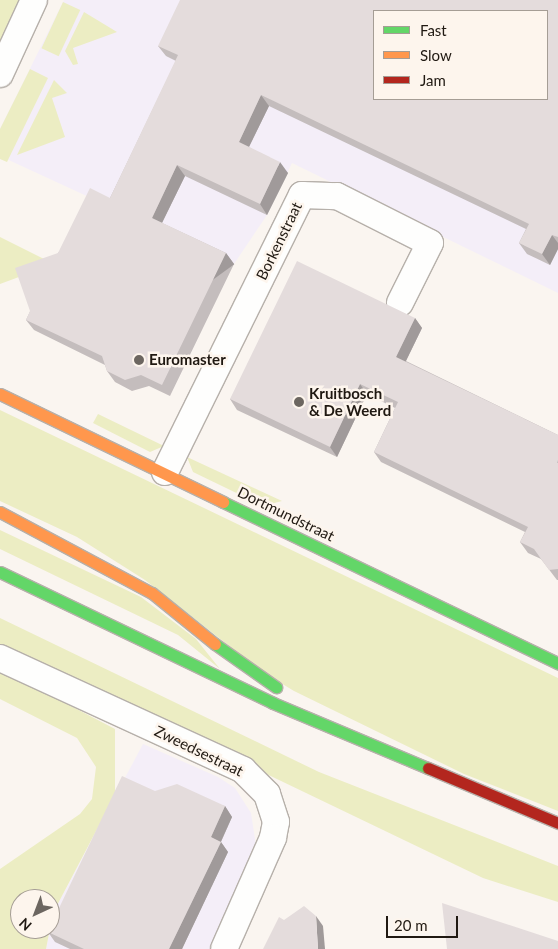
<!DOCTYPE html>
<html>
<head>
<meta charset="utf-8">
<style>
  body { margin:0 }
  #map { position:relative; width:558px; height:949px; overflow:hidden; background:#faf5f0; font-family:Lato,sans-serif }
  div>[style] { position:absolute }
  [style*='--x'] { left:calc(var(--x)*1px); top:calc(var(--y)*1px); width:calc(var(--w)*1px); rotate:calc(var(--a)*1deg) }
  .industrial>* { inset:0; background:#f4eef8 }
  .green>* { inset:0; background:#ecedc3; transform-origin:0 0 }
  .roads { filter:drop-shadow(1px 0 #b6b0aa) drop-shadow(-1px 0 #b6b0aa) drop-shadow(0 1px #b6b0aa) drop-shadow(0 -1px #b6b0aa) }
  .street>* { height:26px; margin:-13px; padding:0 13px; transform-origin:13px; border-radius:13px; background:#fefefd }
  .fast>* { height:11px; margin:-5.5px; padding:0 5.5px; transform-origin:5.5px; border-radius:5.5px; background:#63d668 }
  .slow>* { height:11px; margin:-5.5px; padding:0 5.5px; transform-origin:5.5px; border-radius:5.5px; background:#ff974d }
  .jam>* { height:11px; margin:-5.5px; padding:0 5.5px; transform-origin:5.5px; border-radius:5.5px; background:#b3261e }
  .wall>* { inset:0; background:#c4bdbd }
  .shaded-wall>* { inset:0; background:#a09a9a; transform-origin:0 0 }
  .building>* { inset:0; background:#e4dcdc }
  .dots>* { width:14px; height:14px; translate:-50% -50%; box-sizing:border-box; border:2px solid #fdf5ed; border-radius:50% }
  span { translate:-50% -50%; white-space:nowrap; text-align:center; line-height:1.15; -webkit-text-stroke:5px #fdf5ed; paint-order:stroke }
  .street-label { font-size:15px; color:#201912 }
  .poi-label { font-size:15px; color:#201912; font-weight:700 }
  .left { translate:0 -50%; text-align:left }
  .legend { position:absolute; left:373px; top:10px; width:175px; height:90px; box-sizing:border-box; background:#fdf5ed; border:1px solid #a59d95; margin:0; padding:6px 9px; list-style:none; font-size:15px; color:#201912 }
  .legend li { display:flex; align-items:center; gap:10px; height:25px }
  .legend b { width:25px; border:1px solid #a59d95 }
  .north { position:absolute; left:10px; top:889px; width:50px; height:50px; box-sizing:border-box; background:#fdf5ed; border:1px solid #a59d95; border-radius:50%; rotate:223deg; font-size:14px; font-weight:700; line-height:20px; text-align:center; color:#201912 }
  .north::after { content:''; display:block; margin:auto; width:18px; height:22px; background:#6c6660; clip-path:polygon(50% 0,100% 100%,50% 72%,0 100%) }
  .scale { position:absolute; left:386px; top:916px; width:72px; height:22px; box-sizing:border-box; border:2px solid #201912; border-top:0; padding-left:6px; font-size:15px; line-height:18px; white-space:nowrap; color:#201912; -webkit-text-stroke:4px #fdf5ed; paint-order:stroke }
</style>
</head>
<body>
<div id="map">
  <div class="industrial">
    <div style="clip-path:polygon(evenodd,64px 0,558px 0,558px 293px,292px 163px,267px 215px,234px 264px,0 156px,0 129px,64px 0,374px 11px,547px 11px,547px 99px,374px 99px,374px 11px)"></div>
    <div style="clip-path:polygon(143px 744px,218px 777px,235px 788px,251px 813px,256px 846px,212px 949px,46px 949px,53px 913px)"></div>
  </div>
  <div class="green">
    <div style="clip-path:polygon(0 0,21px 0,0 43px)"></div>
    <div style="left:63px;top:2px;width:19px;height:51px;rotate:25deg"></div>
    <div style="clip-path:polygon(84px 12px,117px 32px,73px 48px,78px 64px,73px 65px,65px 51px)"></div>
    <div style="clip-path:polygon(30px 69px,48px 78px,7px 162px,0 159px,0 129px)"></div>
    <div style="clip-path:polygon(54px 80px,67px 93px,52px 98px,65px 137px,17px 155px)"></div>
    <div style="clip-path:polygon(0 237px,54px 264px,0 284px)"></div>
    <div style="clip-path:polygon(0 410px,558px 678px,558px 811px,464px 774px,294px 691px,261px 671px,145px 580px,77px 537px,0 501px)"></div>
    <div style="clip-path:polygon(98px 414px,164px 446px,150px 452px,93px 423px)"></div>
    <div style="clip-path:polygon(187px 457px,282px 501px,263px 506px,193px 472px)"></div>
    <div style="clip-path:polygon(0 530px,141px 597px,196px 639px,220px 669px,178px 635px,0 549px)"></div>
    <div style="clip-path:polygon(0 618px,319px 772px,558px 866px,558px 902px,483px 878px,0 646px)"></div>
    <div style="clip-path:polygon(evenodd,0 669px,115px 729px,115px 795px,53px 913px,46px 949px,0 949px,0 869px,80px 814px,92px 799px,96px 767px,77px 738px,0 699px,0 669px,20px 899px,50px 899px,50px 929px,20px 929px,20px 899px)"></div>
  </div>
  <div class="roads">
    <div class="street">
      <div style="--x:0;--y:74;--w:81;--a:-65.3"></div>
      <div style="--x:165;--y:472;--w:309;--a:-63.7"></div>
      <div style="--x:302;--y:195;--w:35;--a:2"></div>
      <div style="--x:337;--y:196;--w:104;--a:26.8"></div>
      <div style="--x:430;--y:243;--w:67;--a:116.6"></div>
      <div style="--x:0;--y:658;--w:268;--a:24.7"></div>
      <div style="--x:243;--y:770;--w:34;--a:45"></div>
      <div style="--x:267;--y:794;--w:29;--a:72"></div>
      <div style="--x:276;--y:822;--w:16;--a:101"></div>
      <div style="--x:273;--y:838;--w:121;--a:113.8"></div>
    </div>
    <div class="fast">
      <div style="--x:223;--y:502;--w:372;--a:25.7"></div>
      <div style="--x:0;--y:572;--w:303;--a:25.6"></div>
      <div style="--x:273;--y:703;--w:168;--a:22.8"></div>
      <div style="--x:215;--y:644;--w:75;--a:35.2"></div>
    </div>
    <div class="slow">
      <div style="--x:0;--y:394;--w:248;--a:25.8"></div>
      <div style="--x:0;--y:512;--w:172;--a:28.1"></div>
      <div style="--x:152;--y:593;--w:81;--a:39"></div>
    </div>
    <div class="jam">
      <div style="--x:428;--y:768;--w:141;--a:22.9"></div>
    </div>
  </div>
  <div class="wall">
    <div style="clip-path:polygon(558px 0,558px 249px,550px 265px,527px 254px,519px 243px,526px 229px,269px 106px,249px 147px,288px 173px,267px 215px,185px 176px,162px 223px,226px 253px,234px 264px,170px 396px,149px 386px,132px 391px,115px 382px,107px 371px,105px 365px,34px 330px,26px 320px,58px 253px,110px 198px,176px 61px,166px 56px,158px 46px)"></div>
    <div style="clip-path:polygon(415px 318px,422px 328px,406px 361px,558px 435px,558px 580px,557px 580px,541px 559px,528px 553px,520px 542px,525px 532px,381px 462px,374px 452px,395px 408px,367px 394px,337px 457px,237px 410px,230px 399px)"></div>
    <div style="clip-path:polygon(155px 791px,225px 806px,232px 817px,221px 842px,228px 852px,182px 949px,70px 949px,55px 942px,48px 932px)"></div>
  </div>
  <div class="shaded-wall">
    <div style="clip-path:polygon(261px 95px,269px 106px,246px 153px,239px 142px)"></div>
    <div style="clip-path:polygon(280px 162px,288px 173px,267px 215px,260px 204px)"></div>
    <div style="clip-path:polygon(177px 165px,185px 176px,159px 229px,152px 218px)"></div>
    <div style="clip-path:polygon(552px 235px,558px 243px,558px 249px,550px 265px,542px 254px)"></div>
    <div style="left:226px;top:253px;width:14px;height:147px;rotate:54deg"></div>
    <div style="clip-path:polygon(415px 318px,422px 328px,403px 367px,396px 357px)"></div>
    <div style="clip-path:polygon(360px 384px,367px 394px,337px 457px,330px 447px)"></div>
    <div style="clip-path:polygon(225px 806px,232px 817px,218px 848px,211px 837px)"></div>
    <div style="clip-path:polygon(221px 842px,228px 852px,182px 949px,169px 949px)"></div>
    <div style="clip-path:polygon(316px 916px,323px 926px,325px 949px,318px 949px)"></div>
  </div>
  <div class="building">
    <div style="clip-path:polygon(evenodd,180px 0,558px 0,558px 237px,552px 235px,542px 254px,519px 243px,529px 224px,261px 95px,239px 142px,280px 162px,260px 204px,177px 165px,152px 218px,226px 253px,162px 385px,141px 375px,125px 380px,107px 371px,102px 356px,26px 320px,30px 311px,15px 268px,58px 253px,90px 188px,110px 198px,178px 55px,158px 46px,180px 0,374px 11px,547px 11px,547px 99px,374px 99px,374px 11px)"></div>
    <div style="clip-path:polygon(297px 261px,415px 318px,396px 357px,558px 435px,558px 460px,557px 463px,558px 463px,558px 569px,549px 570px,534px 549px,520px 542px,528px 527px,374px 452px,398px 402px,360px 384px,330px 447px,230px 399px)"></div>
    <div style="clip-path:polygon(122px 776px,155px 791px,177px 784px,225px 806px,211px 837px,221px 842px,169px 949px,84px 949px,48px 932px,49px 929px,50px 929px,50px 927px)"></div>
    <div style="clip-path:polygon(442px 903px,558px 941px,558px 949px,447px 949px)"></div>
    <div style="clip-path:polygon(304px 906px,316px 916px,318px 949px,263px 949px,279px 917px,284px 920px)"></div>
  </div>
  <div class="dots">
    <div style="left:139px;top:360px;background:#6c6660"></div>
    <div style="left:299px;top:402px;background:#6c6660"></div>
  </div>
  <div class="street-label">
    <span style="left:279px;top:241px;rotate:-64deg">Borkenstraat</span>
    <span style="left:286px;top:514px;rotate:26deg">Dortmundstraat</span>
    <span style="left:199px;top:751px;rotate:26deg">Zweedsestraat</span>
  </div>
  <div class="poi-label">
    <span class="left" style="left:149px;top:360px">Euromaster</span>
    <span class="left" style="left:309px;top:402px">Kruitbosch<br>&amp; De Weerd</span>
  </div>
  <ul class="legend">
  <li><b style="height:6px;background:#63d668"></b>Fast</li>
  <li><b style="height:6px;background:#ff974d"></b>Slow</li>
  <li><b style="height:6px;background:#b3261e"></b>Jam</li>
  </ul>
  <div class="north">N</div>
  <div class="scale">20 m</div>
</div>
</body>
</html>
